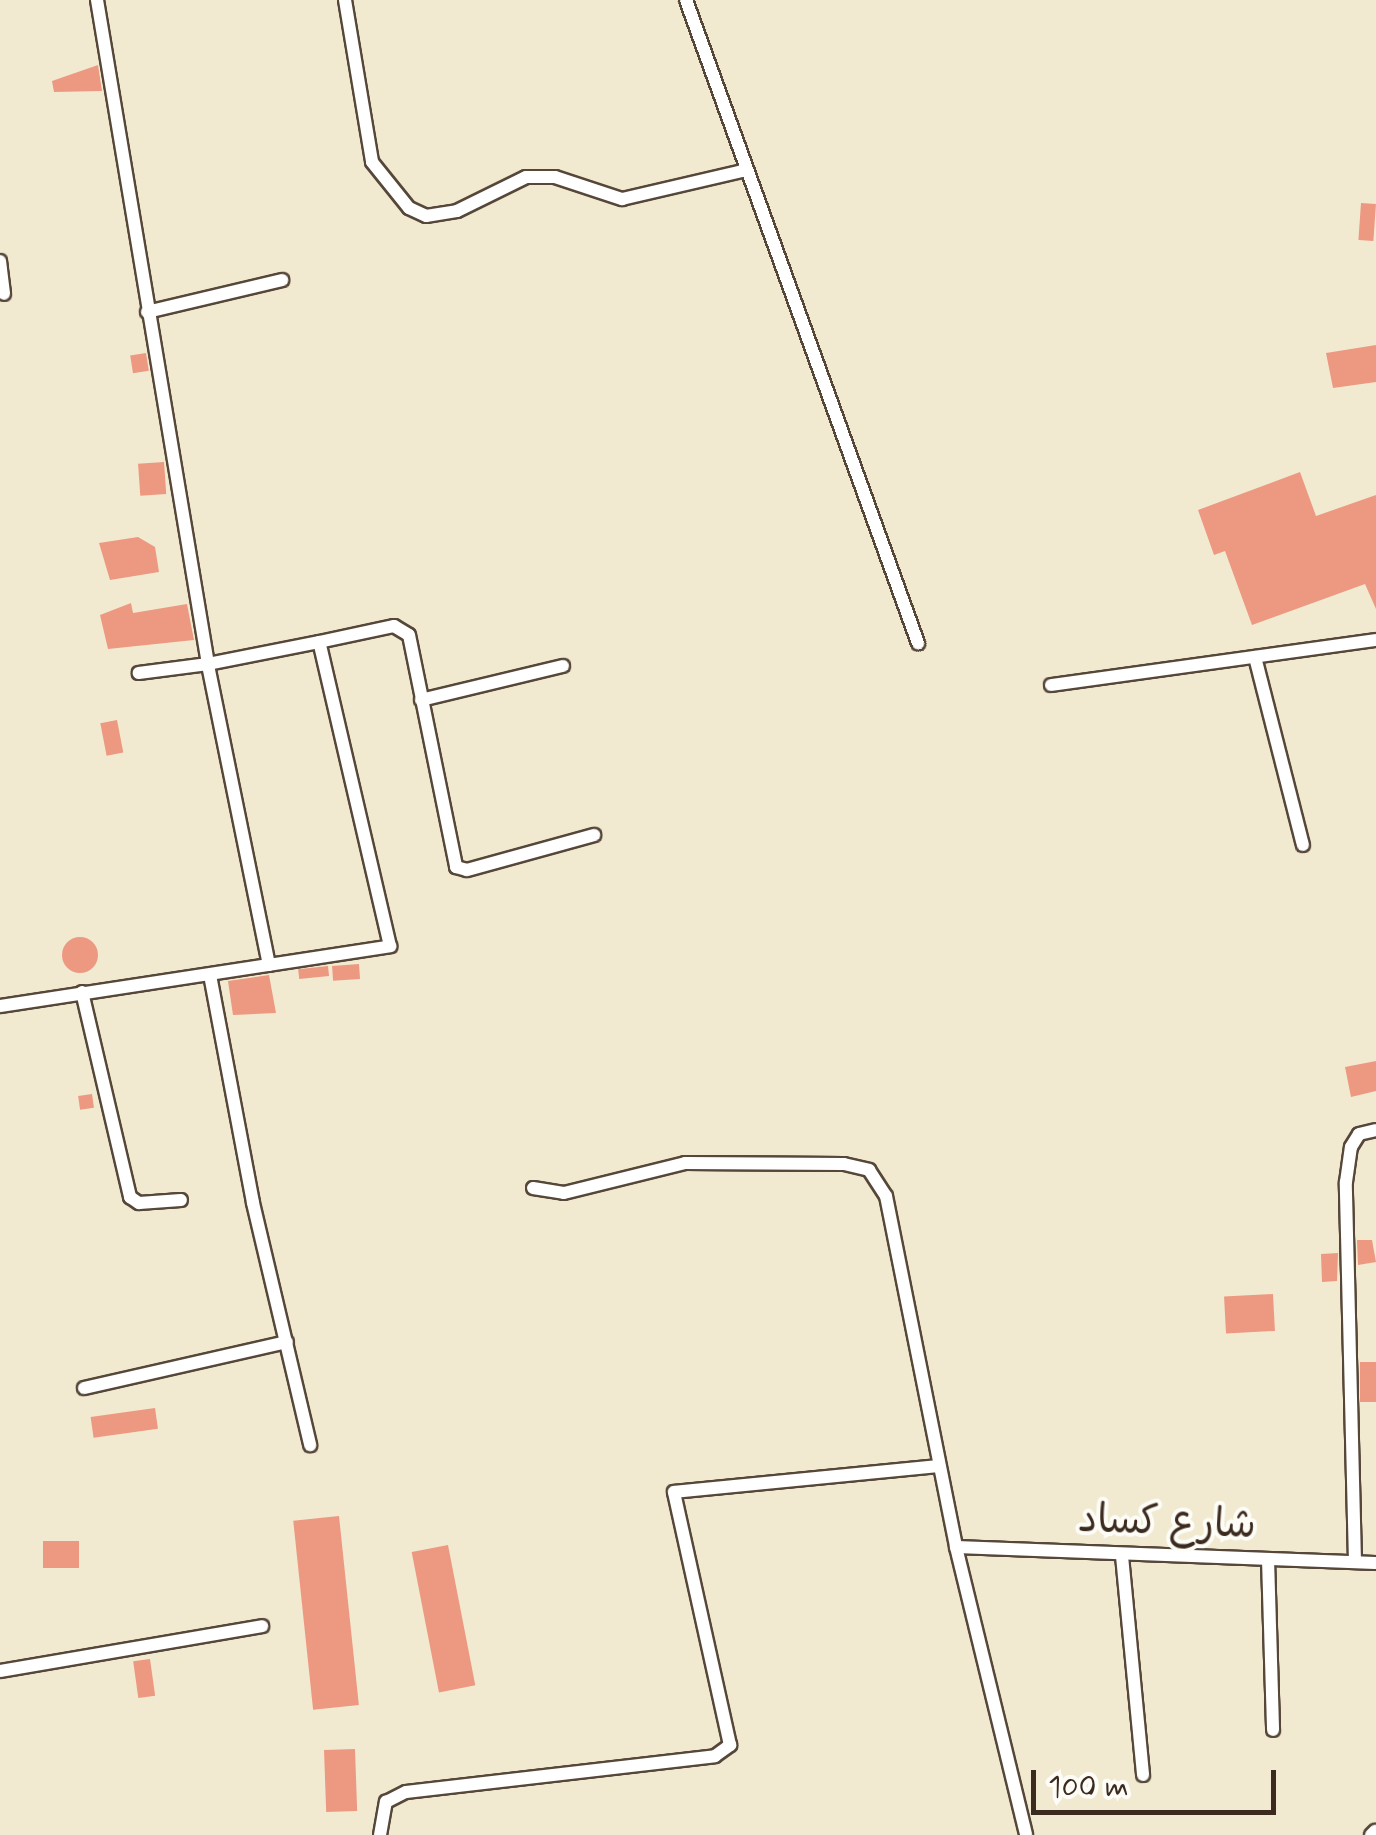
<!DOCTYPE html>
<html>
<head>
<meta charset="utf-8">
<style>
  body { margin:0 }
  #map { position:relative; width:1376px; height:1835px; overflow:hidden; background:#f1ead1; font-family:Mynerve,"Playpen Sans Arabic",sans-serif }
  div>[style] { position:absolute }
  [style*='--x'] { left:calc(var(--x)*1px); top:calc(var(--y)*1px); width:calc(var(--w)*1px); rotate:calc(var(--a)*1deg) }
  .building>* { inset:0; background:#ed9881; transform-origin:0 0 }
  .round { border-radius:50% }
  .roads { filter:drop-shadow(2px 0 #564739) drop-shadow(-2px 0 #564739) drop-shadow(0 2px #564739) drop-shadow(0 -2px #564739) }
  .street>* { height:12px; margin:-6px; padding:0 6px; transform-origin:6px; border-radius:6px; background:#fff }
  span { translate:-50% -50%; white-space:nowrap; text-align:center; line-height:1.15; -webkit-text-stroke:8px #fdfcf7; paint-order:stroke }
  .street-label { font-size:40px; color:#3b2a1e }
  .scale { position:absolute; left:1031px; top:1770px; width:245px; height:45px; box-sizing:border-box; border:5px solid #3b2a1e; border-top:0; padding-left:12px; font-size:30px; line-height:35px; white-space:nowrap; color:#3b2a1e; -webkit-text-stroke:8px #fdfcf7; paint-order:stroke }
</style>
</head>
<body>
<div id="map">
  <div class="building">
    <div style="clip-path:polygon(98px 65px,102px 91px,54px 92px,52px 81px)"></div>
    <div style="left:1361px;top:203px;width:15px;height:37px;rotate:4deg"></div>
    <div style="clip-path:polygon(1376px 345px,1376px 382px,1333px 388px,1326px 353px)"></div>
    <div style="left:146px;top:353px;width:18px;height:16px;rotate:81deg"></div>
    <div style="left:164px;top:462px;width:32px;height:26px;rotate:86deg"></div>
    <div style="clip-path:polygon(1300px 472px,1316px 516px,1376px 495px,1376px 609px,1365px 584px,1252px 625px,1225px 551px,1214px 555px,1198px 510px)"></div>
    <div style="clip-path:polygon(138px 537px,155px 547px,159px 572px,110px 580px,99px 543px)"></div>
    <div style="clip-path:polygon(131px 603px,133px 613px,187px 604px,194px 640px,108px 649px,100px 615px)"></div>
    <div style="left:117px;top:720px;width:33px;height:17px;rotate:79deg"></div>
    <div class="round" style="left:62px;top:937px;width:36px;height:36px"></div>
    <div style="left:359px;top:964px;width:15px;height:27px;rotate:86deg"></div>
    <div style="left:328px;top:966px;width:10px;height:30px;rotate:84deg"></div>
    <div style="clip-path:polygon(269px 975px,276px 1013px,233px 1015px,228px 981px)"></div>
    <div style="clip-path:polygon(1376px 1061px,1376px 1091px,1351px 1097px,1345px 1067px)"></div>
    <div style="left:92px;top:1094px;width:14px;height:14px;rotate:82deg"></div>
    <div style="clip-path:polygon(1357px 1240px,1372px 1240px,1376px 1262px,1358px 1265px)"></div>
    <div style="clip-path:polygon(1338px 1253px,1337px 1281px,1322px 1282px,1321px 1254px)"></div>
    <div style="left:1273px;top:1294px;width:37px;height:49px;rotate:87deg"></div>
    <div style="left:1360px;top:1362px;width:16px;height:40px"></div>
    <div style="left:155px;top:1408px;width:21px;height:65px;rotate:82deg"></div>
    <div style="left:339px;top:1516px;width:190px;height:46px;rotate:84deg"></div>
    <div style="left:79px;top:1541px;width:27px;height:36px;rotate:90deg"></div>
    <div style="left:448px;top:1545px;width:143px;height:37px;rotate:79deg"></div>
    <div style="left:150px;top:1659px;width:37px;height:17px;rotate:82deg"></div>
    <div style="left:355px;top:1749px;width:62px;height:31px;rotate:88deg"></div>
  </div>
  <div class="roads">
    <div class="street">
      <div style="--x:97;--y:0;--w:673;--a:80.51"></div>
      <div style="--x:208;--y:664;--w:70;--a:172.6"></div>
      <div style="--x:345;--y:0;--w:164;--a:80.5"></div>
      <div style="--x:372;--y:162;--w:59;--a:51.2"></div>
      <div style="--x:409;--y:208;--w:19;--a:25"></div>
      <div style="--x:426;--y:216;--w:31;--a:-9"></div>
      <div style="--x:457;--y:211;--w:77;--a:-26.2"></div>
      <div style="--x:526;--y:177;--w:29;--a:0"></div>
      <div style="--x:555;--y:177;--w:71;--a:18.2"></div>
      <div style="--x:622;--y:199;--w:128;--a:-13.1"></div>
      <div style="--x:686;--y:0;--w:684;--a:70.16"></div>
      <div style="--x:0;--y:261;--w:33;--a:83"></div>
      <div style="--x:147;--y:312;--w:139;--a:-13.3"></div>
      <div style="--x:1255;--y:657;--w:194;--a:75.7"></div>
      <div style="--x:1051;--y:685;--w:328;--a:-7.9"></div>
      <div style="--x:421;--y:700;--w:146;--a:-13.5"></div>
      <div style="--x:269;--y:965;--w:307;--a:-101.5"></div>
      <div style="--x:208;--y:664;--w:113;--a:-11.2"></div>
      <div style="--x:210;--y:975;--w:232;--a:79.3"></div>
      <div style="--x:253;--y:1203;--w:249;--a:76.7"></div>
      <div style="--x:82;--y:992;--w:211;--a:76.8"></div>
      <div style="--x:130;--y:1197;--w:11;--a:34"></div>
      <div style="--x:139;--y:1203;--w:42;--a:-4.1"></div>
      <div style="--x:0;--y:1006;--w:395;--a:-8.7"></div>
      <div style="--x:390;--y:946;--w:312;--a:-103.1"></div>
      <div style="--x:319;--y:642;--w:77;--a:-12"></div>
      <div style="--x:394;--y:626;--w:17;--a:31"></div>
      <div style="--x:409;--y:635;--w:237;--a:78.5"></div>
      <div style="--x:456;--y:867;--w:11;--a:15"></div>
      <div style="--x:467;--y:870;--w:132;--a:-15.4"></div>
      <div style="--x:533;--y:1188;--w:31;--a:9"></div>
      <div style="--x:564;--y:1193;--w:125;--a:-13.9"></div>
      <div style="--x:685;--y:1163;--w:159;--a:0.4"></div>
      <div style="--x:844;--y:1164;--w:26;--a:13"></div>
      <div style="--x:869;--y:1170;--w:31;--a:57"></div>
      <div style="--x:886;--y:1196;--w:358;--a:78.7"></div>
      <div style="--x:956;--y:1547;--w:296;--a:76.3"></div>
      <div style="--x:84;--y:1388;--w:208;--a:-12.8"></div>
      <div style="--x:956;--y:1547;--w:420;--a:2.2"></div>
      <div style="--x:1122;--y:1556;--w:220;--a:84.5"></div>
      <div style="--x:1268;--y:1559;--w:171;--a:88.3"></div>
      <div style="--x:1355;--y:1562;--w:380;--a:-91.4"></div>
      <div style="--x:1346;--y:1182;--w:35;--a:-82"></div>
      <div style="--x:1351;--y:1147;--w:15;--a:-58"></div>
      <div style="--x:1359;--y:1134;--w:17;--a:-13"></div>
      <div style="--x:0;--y:1671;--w:266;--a:-9.7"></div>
      <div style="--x:380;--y:1835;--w:34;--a:-80"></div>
      <div style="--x:386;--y:1802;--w:22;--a:-27"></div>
      <div style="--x:406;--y:1792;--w:311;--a:-6.6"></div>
      <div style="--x:715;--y:1756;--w:19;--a:-36"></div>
      <div style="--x:730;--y:1745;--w:259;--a:-102.5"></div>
      <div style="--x:674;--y:1492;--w:265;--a:-5.6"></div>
      <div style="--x:1371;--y:1835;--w:6;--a:-45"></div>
    </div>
  </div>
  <div class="street-label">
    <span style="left:1167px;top:1523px;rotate:2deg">شارع كساد</span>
  </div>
  <div class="scale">100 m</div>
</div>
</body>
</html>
